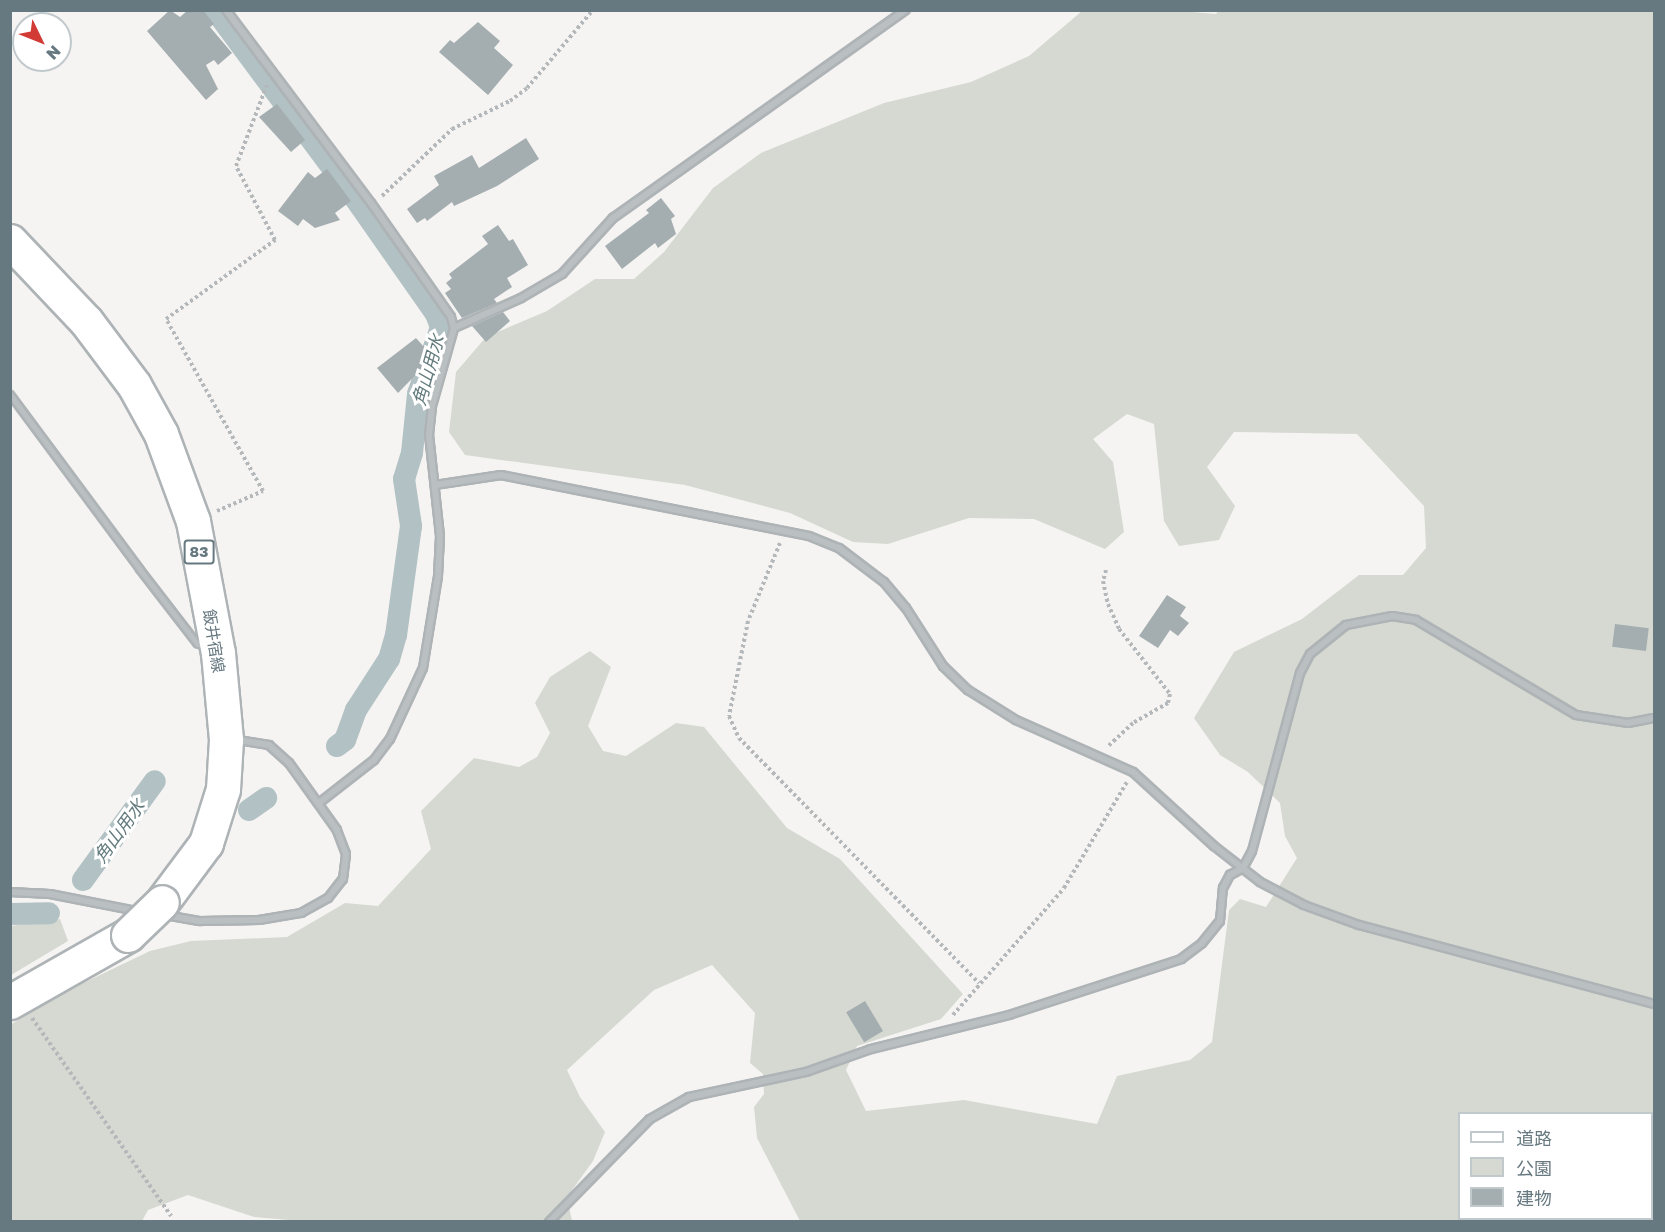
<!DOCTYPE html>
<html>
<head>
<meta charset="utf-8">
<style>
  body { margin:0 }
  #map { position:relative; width:1665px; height:1232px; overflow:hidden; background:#f5f4f2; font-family:"Golos Text","Noto Sans JP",sans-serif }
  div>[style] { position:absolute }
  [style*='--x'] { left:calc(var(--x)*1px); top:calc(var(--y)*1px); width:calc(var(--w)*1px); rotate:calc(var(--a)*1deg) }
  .green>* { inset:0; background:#d5d9d1 }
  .canal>* { height:22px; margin:-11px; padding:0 11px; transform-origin:11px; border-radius:11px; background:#b2c1c3 }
  .building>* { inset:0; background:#a4adb0; transform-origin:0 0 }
  .path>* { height:4px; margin-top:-2px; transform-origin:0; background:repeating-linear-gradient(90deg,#b4b8ba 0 3px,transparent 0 6px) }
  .roads { filter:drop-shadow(2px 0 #aeb3b6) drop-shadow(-2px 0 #aeb3b6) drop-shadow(0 2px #aeb3b6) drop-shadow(0 -2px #aeb3b6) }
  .service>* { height:4.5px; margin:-2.25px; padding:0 2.25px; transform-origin:2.25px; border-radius:2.25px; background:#babfc1 }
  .minor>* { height:6px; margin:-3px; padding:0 3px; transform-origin:3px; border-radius:3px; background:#babfc1 }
  .primary>* { height:33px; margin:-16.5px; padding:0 16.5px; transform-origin:16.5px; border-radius:16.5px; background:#fff }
  .bridges { filter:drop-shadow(2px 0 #aeb3b6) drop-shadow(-2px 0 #aeb3b6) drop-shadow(0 2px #aeb3b6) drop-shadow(0 -2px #aeb3b6) }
  .primary-bridge>* { height:33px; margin:-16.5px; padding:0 16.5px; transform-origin:16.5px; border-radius:16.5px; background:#fff }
  span { translate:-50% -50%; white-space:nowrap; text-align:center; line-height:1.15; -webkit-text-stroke:6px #fff; paint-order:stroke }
  .shield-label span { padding:2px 4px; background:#fff; border:2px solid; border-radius:4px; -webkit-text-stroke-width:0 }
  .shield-label { font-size:15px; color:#677980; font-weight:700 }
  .street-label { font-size:16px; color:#677980 }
  .water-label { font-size:18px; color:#637b7d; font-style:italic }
  .frame { position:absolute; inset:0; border:12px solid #677980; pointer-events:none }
  .legend { position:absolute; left:1458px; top:1112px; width:195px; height:108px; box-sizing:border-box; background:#fff; border:2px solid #c2c9cc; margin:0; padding:8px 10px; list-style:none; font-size:18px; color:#677980 }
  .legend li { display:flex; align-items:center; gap:12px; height:30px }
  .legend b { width:30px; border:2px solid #c2c9cc }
  .north { position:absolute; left:12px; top:12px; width:60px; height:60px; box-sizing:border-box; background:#fff; border:2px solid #c2c9cc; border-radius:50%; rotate:133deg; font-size:16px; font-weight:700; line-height:24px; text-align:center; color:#677980 }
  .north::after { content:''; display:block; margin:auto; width:21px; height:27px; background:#d23b35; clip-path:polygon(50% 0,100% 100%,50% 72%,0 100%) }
</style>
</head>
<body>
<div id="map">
  <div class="green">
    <div style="clip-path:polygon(evenodd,1168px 10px,1216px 14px,1219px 10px,1654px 11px,1654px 1221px,800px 1221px,757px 1138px,754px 1107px,764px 1094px,763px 1074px,750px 1063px,755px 1013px,712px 965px,654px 990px,567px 1070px,580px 1097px,605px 1132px,593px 1161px,567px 1197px,572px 1221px,301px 1221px,254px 1217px,188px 1195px,148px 1210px,142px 1221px,11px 1221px,10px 1025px,71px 989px,150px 951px,191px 941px,287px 937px,345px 903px,378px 906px,431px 849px,421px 811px,474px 758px,519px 767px,537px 757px,550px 733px,535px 703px,550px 677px,590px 651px,611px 667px,588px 726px,603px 751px,626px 756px,676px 723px,704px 727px,787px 828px,840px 859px,963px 994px,941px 1019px,857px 1046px,846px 1070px,866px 1111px,964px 1100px,1097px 1124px,1117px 1076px,1190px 1060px,1212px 1042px,1229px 910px,1240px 899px,1266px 907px,1297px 858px,1285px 836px,1280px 803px,1248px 772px,1220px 755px,1194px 718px,1234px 652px,1302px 619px,1359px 575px,1403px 575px,1426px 548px,1424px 506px,1357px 434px,1234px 432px,1207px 467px,1235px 506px,1219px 540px,1179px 546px,1164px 521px,1154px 424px,1127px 414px,1093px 439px,1113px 462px,1124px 532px,1105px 549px,1034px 519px,969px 518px,888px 544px,853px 542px,790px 513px,685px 485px,465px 455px,449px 432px,456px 372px,486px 337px,547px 311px,595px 279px,634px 279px,664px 252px,713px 188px,761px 153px,884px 103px,971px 82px,1029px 56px,1082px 11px,1168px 10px,1460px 1114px,1652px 1114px,1652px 1218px,1460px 1218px,1460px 1114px)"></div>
    <div style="clip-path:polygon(60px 919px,68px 941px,11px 975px,11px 926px)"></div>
  </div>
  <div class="canal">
    <div style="--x:215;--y:10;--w:242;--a:53.4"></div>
    <div style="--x:359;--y:204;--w:134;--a:55"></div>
    <div style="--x:436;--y:314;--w:14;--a:69"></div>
    <div style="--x:441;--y:327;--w:71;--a:108.9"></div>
    <div style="--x:418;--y:394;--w:59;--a:95.8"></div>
    <div style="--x:412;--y:453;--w:27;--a:107"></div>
    <div style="--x:404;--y:479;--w:48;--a:81.5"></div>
    <div style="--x:411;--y:526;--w:110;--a:97.8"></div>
    <div style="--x:396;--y:635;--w:25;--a:106"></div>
    <div style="--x:389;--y:659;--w:61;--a:122.9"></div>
    <div style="--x:356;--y:710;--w:32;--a:110"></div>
    <div style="--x:345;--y:740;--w:10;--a:143"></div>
    <div style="--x:249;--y:810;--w:21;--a:-35"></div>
    <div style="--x:83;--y:880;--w:122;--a:-54"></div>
    <div style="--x:10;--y:914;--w:39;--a:-1"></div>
  </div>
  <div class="building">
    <div style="clip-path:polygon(170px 10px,180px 17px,188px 10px,203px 10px,214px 24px,210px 27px,232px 53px,218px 65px,214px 60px,206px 65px,218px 89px,206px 100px,147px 31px)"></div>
    <div style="clip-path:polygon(478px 22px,500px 41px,494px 48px,513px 65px,488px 95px,439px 52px,450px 40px,454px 43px)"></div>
    <div style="clip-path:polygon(277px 104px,305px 140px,291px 152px,259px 117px)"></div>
    <div style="clip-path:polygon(526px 138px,539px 159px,497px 186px,454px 206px,452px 202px,427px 221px,425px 218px,417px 223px,407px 209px,439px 185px,434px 176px,472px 155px,479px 168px)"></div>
    <div style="clip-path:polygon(327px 169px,351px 201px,335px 213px,340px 220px,315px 228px,303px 219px,298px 226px,278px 211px,308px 172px,315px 178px)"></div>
    <div style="clip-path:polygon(661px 198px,675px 216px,671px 219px,676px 234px,658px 248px,655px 243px,622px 269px,605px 246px,649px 213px,646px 210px)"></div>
    <div style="clip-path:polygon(498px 225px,509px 241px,513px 239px,528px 265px,507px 278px,512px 287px,494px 299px,497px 303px,462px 318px,445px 293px,451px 289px,446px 283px,452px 278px,449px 274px,488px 244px,482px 236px)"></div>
    <div style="clip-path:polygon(503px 312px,510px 321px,486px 342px,472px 326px)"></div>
    <div style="clip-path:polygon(416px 338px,433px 357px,398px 393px,377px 368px)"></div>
    <div style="clip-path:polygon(1167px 595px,1186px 607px,1180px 616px,1189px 623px,1178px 636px,1170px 630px,1158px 648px,1139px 636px)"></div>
    <div style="left:1615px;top:624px;width:34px;height:23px;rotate:7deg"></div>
    <div style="left:865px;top:1001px;width:35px;height:22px;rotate:59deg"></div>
  </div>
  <div class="path">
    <div style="--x:382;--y:196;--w:97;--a:-43.7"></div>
    <div style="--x:452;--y:129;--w:64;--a:-25.8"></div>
    <div style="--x:510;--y:101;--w:21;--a:-37"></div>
    <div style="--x:527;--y:88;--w:102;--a:-49.8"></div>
    <div style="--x:217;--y:511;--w:50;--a:-23.5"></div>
    <div style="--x:263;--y:491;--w:197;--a:-119.4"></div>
    <div style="--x:166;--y:319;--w:135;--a:-35.9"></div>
    <div style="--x:275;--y:240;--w:84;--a:-117.8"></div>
    <div style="--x:236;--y:166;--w:87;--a:-69.1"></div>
    <div style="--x:780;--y:543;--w:84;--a:112.3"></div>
    <div style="--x:748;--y:621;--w:97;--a:101.3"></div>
    <div style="--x:729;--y:716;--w:24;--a:66"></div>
    <div style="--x:739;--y:738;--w:343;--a:45.6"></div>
    <div style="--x:1106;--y:570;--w:11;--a:105"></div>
    <div style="--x:1103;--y:581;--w:24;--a:78"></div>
    <div style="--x:1108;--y:604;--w:27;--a:66"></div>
    <div style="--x:1119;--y:629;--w:83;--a:51.9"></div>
    <div style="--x:1170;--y:694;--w:9;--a:103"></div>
    <div style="--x:1168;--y:703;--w:40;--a:150.3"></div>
    <div style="--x:1133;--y:723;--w:35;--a:137"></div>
    <div style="--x:953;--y:1015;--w:169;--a:-48.8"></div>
    <div style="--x:1064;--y:888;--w:123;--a:-59.3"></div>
    <div style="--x:32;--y:1018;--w:242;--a:54.9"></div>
  </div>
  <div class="roads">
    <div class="service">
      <div style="--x:10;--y:394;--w:217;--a:53.4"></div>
      <div style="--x:139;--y:568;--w:95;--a:52.3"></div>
      <div style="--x:197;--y:643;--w:8;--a:23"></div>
    </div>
    <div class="minor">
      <div style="--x:226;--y:10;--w:241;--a:53.1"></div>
      <div style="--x:371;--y:203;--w:139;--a:54.9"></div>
      <div style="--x:451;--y:317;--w:11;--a:75"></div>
      <div style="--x:454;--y:328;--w:73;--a:-24.1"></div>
      <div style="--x:521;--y:298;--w:48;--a:-30.3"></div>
      <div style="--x:562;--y:274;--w:76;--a:-47.7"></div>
      <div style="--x:613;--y:218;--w:359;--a:-35.4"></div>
      <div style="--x:435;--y:485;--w:67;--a:-8.6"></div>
      <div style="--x:501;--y:475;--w:314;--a:11.2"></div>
      <div style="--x:809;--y:536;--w:32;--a:22"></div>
      <div style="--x:839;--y:548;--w:56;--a:37.1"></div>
      <div style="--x:884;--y:582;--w:34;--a:50"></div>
      <div style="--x:906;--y:608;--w:69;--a:57.5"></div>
      <div style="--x:943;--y:666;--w:35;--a:44"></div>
      <div style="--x:968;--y:690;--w:57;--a:32"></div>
      <div style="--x:1016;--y:720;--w:128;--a:24"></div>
      <div style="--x:1133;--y:772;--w:110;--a:42.4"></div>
      <div style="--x:1214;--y:846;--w:58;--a:38"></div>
      <div style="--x:1260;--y:882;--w:50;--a:27.6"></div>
      <div style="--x:1304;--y:905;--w:59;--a:20"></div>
      <div style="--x:1359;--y:925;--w:305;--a:15"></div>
      <div style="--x:319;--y:803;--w:70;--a:-38"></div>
      <div style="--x:374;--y:760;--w:26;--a:-53"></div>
      <div style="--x:390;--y:739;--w:78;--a:-65.1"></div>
      <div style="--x:423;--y:668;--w:93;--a:-80.7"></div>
      <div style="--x:438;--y:576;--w:40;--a:-87.1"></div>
      <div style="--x:440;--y:536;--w:102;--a:-96.2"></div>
      <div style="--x:429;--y:435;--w:29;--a:-84"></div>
      <div style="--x:432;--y:406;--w:81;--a:-74.2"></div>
      <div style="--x:10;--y:892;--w:40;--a:2.9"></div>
      <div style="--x:50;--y:894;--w:89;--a:11.1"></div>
      <div style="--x:165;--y:915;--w:36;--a:10"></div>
      <div style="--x:200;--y:921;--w:59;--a:-1"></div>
      <div style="--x:259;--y:920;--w:43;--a:-9.5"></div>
      <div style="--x:301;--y:913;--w:31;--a:-29"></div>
      <div style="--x:328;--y:898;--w:24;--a:-52"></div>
      <div style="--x:343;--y:879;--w:25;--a:-83"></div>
      <div style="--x:346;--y:854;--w:26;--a:-111"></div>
      <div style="--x:337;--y:830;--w:82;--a:-125.6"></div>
      <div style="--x:289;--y:763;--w:27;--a:-138"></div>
      <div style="--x:269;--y:745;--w:33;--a:-171"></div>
      <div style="--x:549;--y:1222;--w:144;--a:-45.6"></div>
      <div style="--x:650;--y:1119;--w:45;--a:-29.4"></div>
      <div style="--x:689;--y:1097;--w:120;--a:-12.1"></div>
      <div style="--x:806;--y:1072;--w:69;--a:-19.5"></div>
      <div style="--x:871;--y:1049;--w:142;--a:-13.8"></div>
      <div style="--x:1009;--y:1015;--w:181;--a:-18"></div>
      <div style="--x:1181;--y:959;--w:26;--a:-37"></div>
      <div style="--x:1202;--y:943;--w:28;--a:-51"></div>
      <div style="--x:1220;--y:921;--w:33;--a:-85"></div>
      <div style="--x:1223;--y:888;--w:15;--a:-62"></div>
      <div style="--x:1230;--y:875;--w:15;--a:-28"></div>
      <div style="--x:1243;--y:868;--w:19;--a:-62"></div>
      <div style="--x:1252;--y:851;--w:184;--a:-74.9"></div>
      <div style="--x:1300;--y:673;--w:21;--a:-62"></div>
      <div style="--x:1310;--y:654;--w:46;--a:-38.9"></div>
      <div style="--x:1346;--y:625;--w:47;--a:-11.1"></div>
      <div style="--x:1392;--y:616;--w:24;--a:9"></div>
      <div style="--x:1416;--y:620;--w:186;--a:30.7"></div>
      <div style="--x:1576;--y:715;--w:53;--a:8.7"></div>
      <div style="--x:1628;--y:723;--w:26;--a:-11"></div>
    </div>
    <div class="primary">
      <div style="--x:10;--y:241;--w:110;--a:46.5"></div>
      <div style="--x:86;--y:321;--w:80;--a:53.1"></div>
      <div style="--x:134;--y:385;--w:56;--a:61.1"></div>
      <div style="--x:161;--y:434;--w:93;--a:69.8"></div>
      <div style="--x:193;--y:521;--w:134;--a:79.3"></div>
      <div style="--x:218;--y:653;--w:87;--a:84.7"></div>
      <div style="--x:226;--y:740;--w:49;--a:93.5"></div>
      <div style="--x:223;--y:789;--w:57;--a:107.5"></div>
      <div style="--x:206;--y:843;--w:74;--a:126.7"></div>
      <div style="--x:10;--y:1002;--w:136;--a:-29.6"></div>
    </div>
  </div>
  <div class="bridges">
    <div class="primary-bridge">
      <div style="--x:128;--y:935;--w:47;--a:-44.1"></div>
    </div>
  </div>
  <div class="shield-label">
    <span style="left:199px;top:552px">83</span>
  </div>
  <div class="street-label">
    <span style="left:214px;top:641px;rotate:81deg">飯井宿線</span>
  </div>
  <div class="water-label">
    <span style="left:428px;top:370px;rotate:-74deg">角山用水</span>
    <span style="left:119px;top:831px;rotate:-54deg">角山用水</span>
  </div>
  <div class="frame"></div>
  <ul class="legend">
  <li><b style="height:8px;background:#fff"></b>道路</li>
  <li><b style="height:16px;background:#d5d9d1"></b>公園</li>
  <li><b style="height:16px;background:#a4adb0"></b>建物</li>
  </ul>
  <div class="north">N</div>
</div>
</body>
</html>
